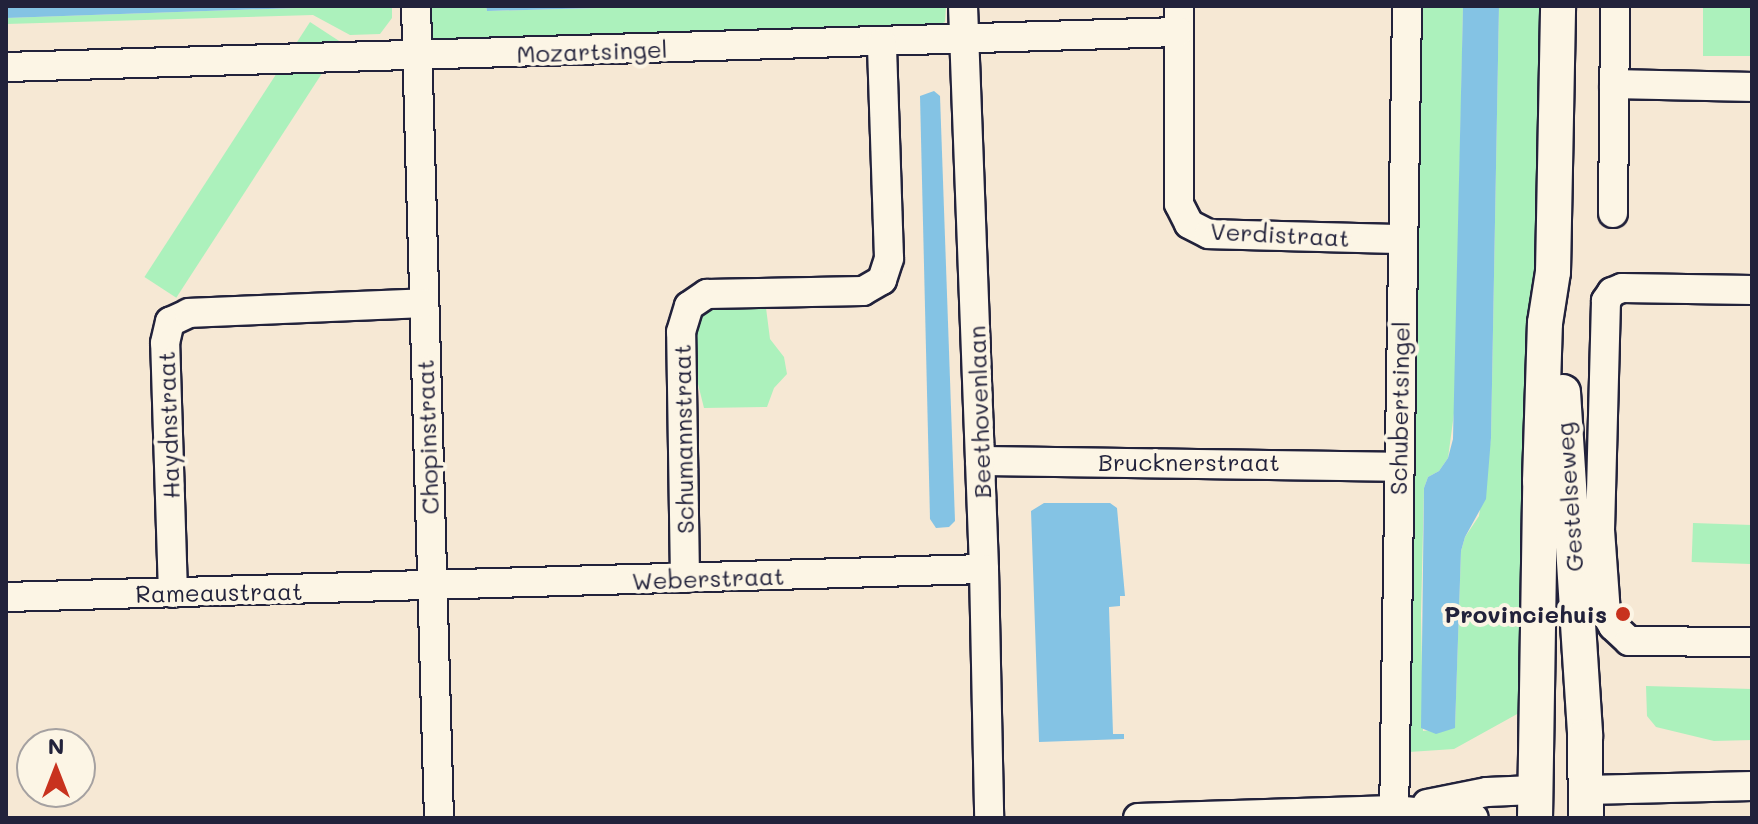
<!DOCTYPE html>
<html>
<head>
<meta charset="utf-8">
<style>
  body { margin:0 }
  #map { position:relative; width:1758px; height:824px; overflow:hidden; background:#f6e8d4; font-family:Mali,sans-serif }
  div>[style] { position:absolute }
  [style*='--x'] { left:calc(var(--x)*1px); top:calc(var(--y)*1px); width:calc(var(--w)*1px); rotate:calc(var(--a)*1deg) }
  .green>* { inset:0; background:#acf1bc; transform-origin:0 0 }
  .water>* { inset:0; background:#84c3e4 }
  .roads { filter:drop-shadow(2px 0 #22223b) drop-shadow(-2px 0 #22223b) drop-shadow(0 2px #22223b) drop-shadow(0 -2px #22223b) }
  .minor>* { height:28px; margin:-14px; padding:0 14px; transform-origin:14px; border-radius:14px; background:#fcf5e5 }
  .major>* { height:34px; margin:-17px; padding:0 17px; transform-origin:17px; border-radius:17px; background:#fcf5e5 }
  .dots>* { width:22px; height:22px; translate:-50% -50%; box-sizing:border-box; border:4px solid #fcf5e5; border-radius:50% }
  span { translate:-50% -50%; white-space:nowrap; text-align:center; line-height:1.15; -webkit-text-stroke:8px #fcf5e5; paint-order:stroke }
  .street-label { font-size:24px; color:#22223b }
  .poi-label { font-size:24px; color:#22223b; font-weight:700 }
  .right { translate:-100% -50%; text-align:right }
  .frame { position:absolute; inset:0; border:8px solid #22223b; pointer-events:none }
  .north { position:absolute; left:16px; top:728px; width:80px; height:80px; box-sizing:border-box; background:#fcf5e5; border:2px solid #a5a1a1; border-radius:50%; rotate:0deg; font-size:22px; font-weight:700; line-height:32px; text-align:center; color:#22223b }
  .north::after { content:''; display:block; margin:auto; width:28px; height:36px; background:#c8321e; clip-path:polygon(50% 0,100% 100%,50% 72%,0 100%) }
</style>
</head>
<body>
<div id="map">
  <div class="green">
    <div style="clip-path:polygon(352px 6px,392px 6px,392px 18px,380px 34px,350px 35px,313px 15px,6px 24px,6px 18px)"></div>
    <div style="clip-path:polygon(428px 6px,486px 6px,487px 11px,668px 6px,946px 6px,945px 22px,926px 31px,448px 47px,433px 38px)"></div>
    <div style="clip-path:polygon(1419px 6px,1463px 6px,1455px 406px,1448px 458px,1439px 471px,1428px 477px,1424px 488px,1421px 615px,1423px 731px,1455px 727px,1461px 551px,1465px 537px,1479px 516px,1491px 438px,1499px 6px,1542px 6px,1536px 367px,1519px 713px,1454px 749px,1409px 752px)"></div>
    <div style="left:1703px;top:6px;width:49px;height:50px"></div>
    <div style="left:310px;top:22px;width:38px;height:304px;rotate:33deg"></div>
    <div style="clip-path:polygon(765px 300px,770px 339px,784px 357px,787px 374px,774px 388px,767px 407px,704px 408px,689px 348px,697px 306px)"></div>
    <div style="left:1693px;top:523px;width:59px;height:39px;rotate:2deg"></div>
    <div style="clip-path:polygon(1646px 686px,1752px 689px,1752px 740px,1714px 741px,1656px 727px,1647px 716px)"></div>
  </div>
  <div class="water">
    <div style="clip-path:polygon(6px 6px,352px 6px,6px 18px)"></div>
    <div style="clip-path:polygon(486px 6px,668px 6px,487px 11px)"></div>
    <div style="clip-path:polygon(1463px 6px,1499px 6px,1491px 438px,1486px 499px,1465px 537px,1461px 551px,1455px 728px,1436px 734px,1421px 728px,1424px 488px,1428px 477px,1439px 471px,1448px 458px,1453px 439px)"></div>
    <div style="clip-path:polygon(934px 91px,940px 96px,955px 521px,949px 527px,936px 528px,930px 519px,920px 96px)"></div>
    <div style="clip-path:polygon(1044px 503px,1110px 503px,1117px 508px,1125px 596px,1120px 596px,1120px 606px,1109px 607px,1113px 734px,1124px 734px,1124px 739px,1039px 742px,1031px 511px)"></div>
  </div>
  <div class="roads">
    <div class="minor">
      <div style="--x:416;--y:6;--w:812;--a:88.38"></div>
      <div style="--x:963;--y:6;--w:563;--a:87.86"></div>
      <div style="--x:984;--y:569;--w:249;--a:88.8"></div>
      <div style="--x:1179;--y:6;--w:198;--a:90"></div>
      <div style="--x:1179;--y:204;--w:22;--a:63"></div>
      <div style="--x:1189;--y:224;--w:22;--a:27"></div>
      <div style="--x:1209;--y:234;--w:193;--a:1.5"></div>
      <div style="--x:6;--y:67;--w:1173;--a:-1.71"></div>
      <div style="--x:1614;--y:84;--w:138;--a:1.2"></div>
      <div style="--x:1613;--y:213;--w:207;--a:-89.4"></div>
      <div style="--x:1752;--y:290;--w:130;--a:-179.1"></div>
      <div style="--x:1622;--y:288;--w:11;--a:158"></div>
      <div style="--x:1612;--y:292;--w:11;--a:124"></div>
      <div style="--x:1606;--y:301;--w:229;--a:91.5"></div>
      <div style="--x:1600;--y:530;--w:84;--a:85.9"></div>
      <div style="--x:1606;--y:614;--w:14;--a:60"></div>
      <div style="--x:1613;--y:626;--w:22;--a:43"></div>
      <div style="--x:1629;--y:641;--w:123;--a:0.5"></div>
      <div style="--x:980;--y:461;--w:418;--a:0.8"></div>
      <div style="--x:685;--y:578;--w:246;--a:-90.9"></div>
      <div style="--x:681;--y:332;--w:27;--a:-73"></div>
      <div style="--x:689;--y:306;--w:22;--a:-34"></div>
      <div style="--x:707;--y:294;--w:156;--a:-1.1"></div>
      <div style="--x:863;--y:291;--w:22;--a:-30"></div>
      <div style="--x:882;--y:280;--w:23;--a:-72"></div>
      <div style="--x:889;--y:258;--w:215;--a:-91.9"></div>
      <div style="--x:173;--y:593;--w:250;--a:-91.8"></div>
      <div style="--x:165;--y:343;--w:22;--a:-77"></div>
      <div style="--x:170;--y:322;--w:21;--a:-25"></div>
      <div style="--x:189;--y:313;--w:234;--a:-2.4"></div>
      <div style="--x:6;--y:597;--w:978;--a:-1.64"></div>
      <div style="--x:1586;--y:790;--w:166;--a:-1.4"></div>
      <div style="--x:1427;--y:804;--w:61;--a:-11.3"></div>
      <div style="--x:1487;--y:792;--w:47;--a:-2.4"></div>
      <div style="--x:1138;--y:818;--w:256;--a:-1.8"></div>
      <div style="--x:1394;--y:810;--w:80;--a:5.7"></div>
      <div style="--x:1394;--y:818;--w:812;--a:-89.08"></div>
    </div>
    <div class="major">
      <div style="--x:1563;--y:392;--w:345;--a:86.3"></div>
      <div style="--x:1585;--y:736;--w:82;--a:89.3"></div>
      <div style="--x:1535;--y:818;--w:337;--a:-89.1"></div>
      <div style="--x:1540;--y:481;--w:158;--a:-88.2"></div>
      <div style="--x:1545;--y:323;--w:52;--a:-81.1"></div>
      <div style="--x:1553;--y:272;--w:266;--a:-88.9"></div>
    </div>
  </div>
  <div class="dots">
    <div style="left:1623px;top:614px;background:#c8321e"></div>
  </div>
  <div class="street-label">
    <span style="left:592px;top:51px;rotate:-2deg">Mozartsingel</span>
    <span style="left:1280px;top:234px;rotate:3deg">Verdistraat</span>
    <span style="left:1399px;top:408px;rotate:-89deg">Schubertsingel</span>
    <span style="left:979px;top:412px;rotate:-92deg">Beethovenlaan</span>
    <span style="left:168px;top:425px;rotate:-92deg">Haydnstraat</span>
    <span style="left:427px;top:437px;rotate:-92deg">Chopinstraat</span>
    <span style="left:683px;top:439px;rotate:-91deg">Schumannstraat</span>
    <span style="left:1189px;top:462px">Brucknerstraat</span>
    <span style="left:1569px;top:497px;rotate:-94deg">Gestelseweg</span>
    <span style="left:708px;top:578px;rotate:-2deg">Weberstraat</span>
    <span style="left:219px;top:592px;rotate:-1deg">Rameaustraat</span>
  </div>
  <div class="poi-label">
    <span class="right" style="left:1607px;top:614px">Provinciehuis</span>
  </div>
  <div class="frame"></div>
  <div class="north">N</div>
</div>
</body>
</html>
